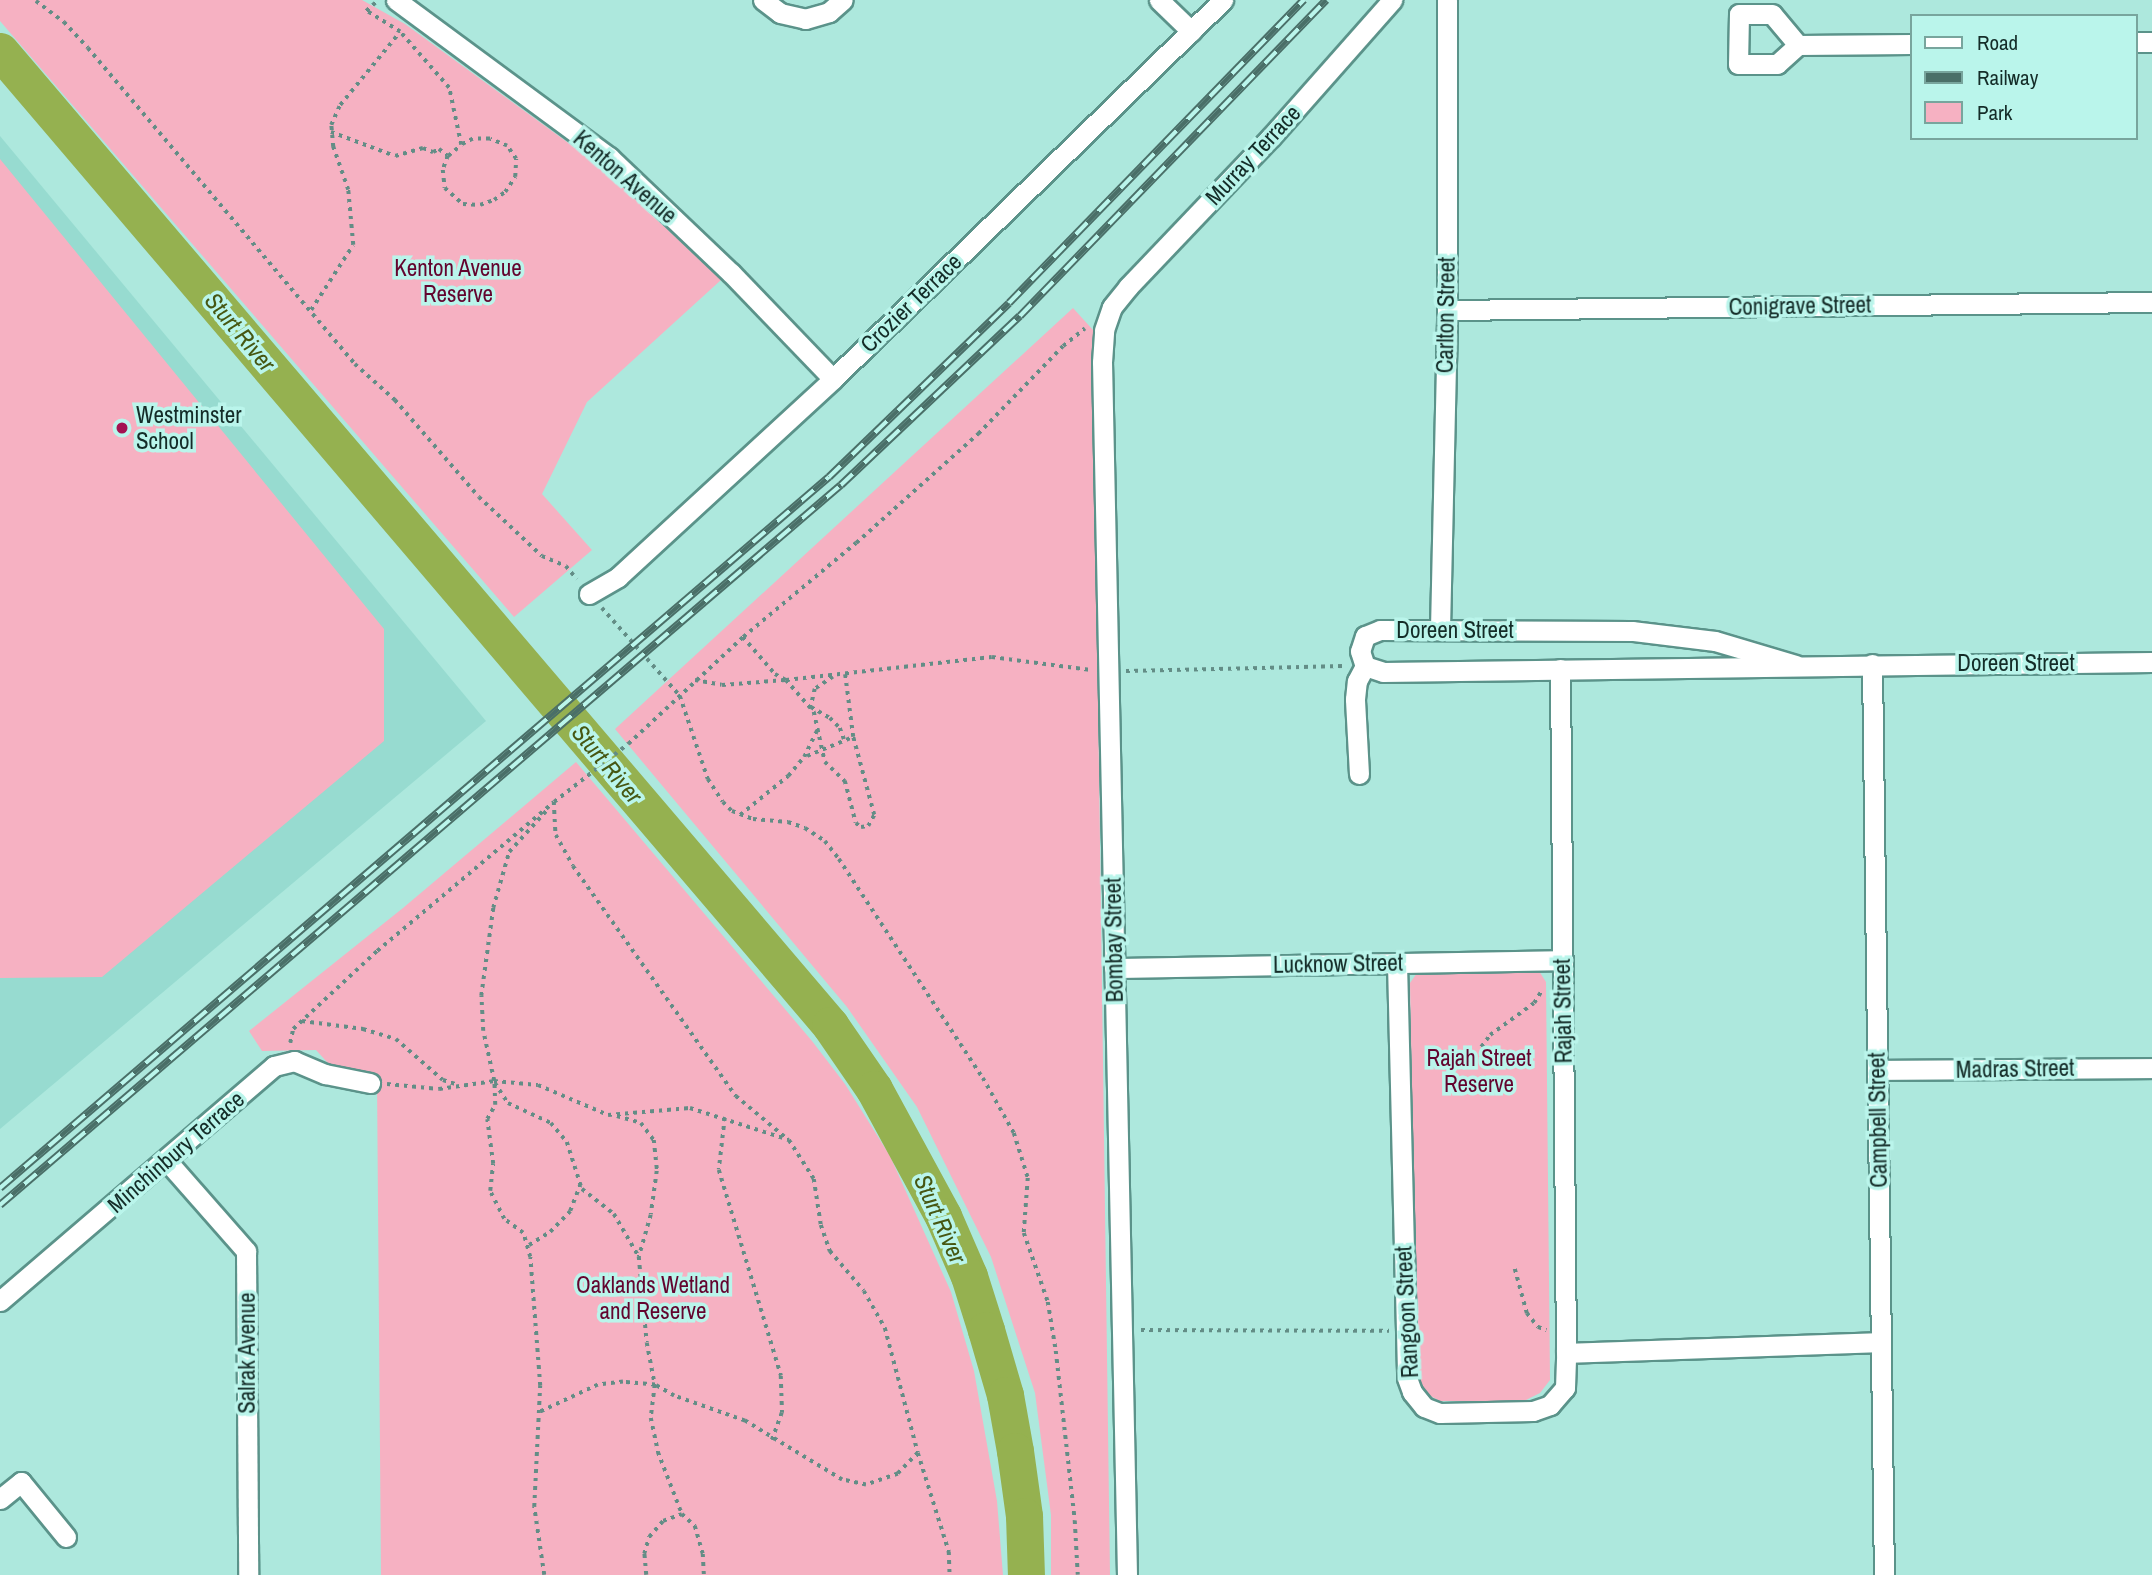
<!DOCTYPE html>
<html>
<head>
<meta charset="utf-8">
<style>
  body { margin:0 }
  #map { position:relative; width:2152px; height:1575px; overflow:hidden; background:#ade8dd; font-family:"Archivo Narrow",sans-serif }
  div>[style] { position:absolute }
  [style*='--x'] { left:calc(var(--x)*1px); top:calc(var(--y)*1px); width:calc(var(--w)*1px); rotate:calc(var(--a)*1deg) }
  .built>* { inset:0; background:#97dbd0 }
  .green>* { inset:0; background:#f6b1c2 }
  .river>* { height:37px; margin:-18.5px; padding:0 18.5px; transform-origin:18.5px; border-radius:18.5px; background:#95b150 }
  .path>* { height:3.5px; margin-top:-1.75px; transform-origin:0; background:repeating-linear-gradient(90deg,#638d86 0 3.5px,transparent 0 8.5px) }
  .roads { filter:drop-shadow(2px 0 #5b938a) drop-shadow(-2px 0 #5b938a) drop-shadow(0 2px #5b938a) drop-shadow(0 -2px #5b938a) }
  .minor>* { height:19px; margin:-9.5px; padding:0 9.5px; transform-origin:9.5px; border-radius:9.5px; background:#fff }
  .rail>* { height:8px; margin-top:-4px; transform-origin:0; background:repeating-linear-gradient(90deg,#baf5eb 0 16px,#4a6f68 0 32px); box-sizing:border-box; border-block:2px solid #4a6f68 }
  .dots>* { width:19px; height:19px; translate:-50% -50%; box-sizing:border-box; border:4px solid #baf5eb; border-radius:50% }
  span { translate:-50% -50%; white-space:nowrap; text-align:center; line-height:1.15; -webkit-text-stroke:7px #baf5eb; paint-order:stroke }
  .street-label { font-size:23px; color:#142c28 }
  .park-label { font-size:23px; color:#63042e }
  .poi-label { font-size:23px; color:#142c28 }
  .left { translate:0 -50%; text-align:left }
  .water-label { font-size:24px; color:#465712; font-style:italic }
  .legend { position:absolute; left:1910px; top:14px; width:228px; height:126px; box-sizing:border-box; background:#baf5eb; border:2px solid #78a59d; margin:0; padding:9px 12px; list-style:none; font-size:21px; color:#142c28 }
  .legend li { display:flex; align-items:center; gap:14px; height:35px }
  .legend b { width:35px; border:2px solid #78a59d }
</style>
</head>
<body>
<div id="map">
  <div class="built">
    <div style="clip-path:polygon(0 136px,486px 721px,0 1129px)"></div>
  </div>
  <div class="green">
    <div style="clip-path:polygon(0 0,362px 0,405px 24px,600px 166px,721px 280px,587px 402px,542px 494px,592px 550px,514px 617px,0 21px)"></div>
    <div style="clip-path:polygon(0 159px,384px 629px,384px 741px,102px 977px,0 978px)"></div>
    <div style="clip-path:polygon(1073px 308px,1093px 330px,1110px 1575px,1051px 1575px,1051px 1515px,1035px 1393px,991px 1257px,917px 1107px,847px 1007px,615px 729px)"></div>
    <div style="clip-path:polygon(576px 762px,812px 1041px,845px 1084px,890px 1156px,951px 1292px,974px 1371px,997px 1501px,1003px 1575px,381px 1575px,377px 1080px,336px 1072px,316px 1050px,262px 1051px,249px 1031px,403px 908px)"></div>
    <div style="clip-path:polygon(1539px 971px,1546px 982px,1550px 1380px,1540px 1393px,1524px 1401px,1440px 1401px,1423px 1392px,1417px 1377px,1410px 983px,1417px 973px)"></div>
  </div>
  <div class="river">
    <div style="--x:0;--y:51;--w:1280;--a:49.56"></div>
    <div style="--x:830;--y:1025;--w:78;--a:55.5"></div>
    <div style="--x:874;--y:1089;--w:145;--a:61.5"></div>
    <div style="--x:943;--y:1216;--w:65;--a:66.6"></div>
    <div style="--x:969;--y:1276;--w:57;--a:72.5"></div>
    <div style="--x:986;--y:1330;--w:68;--a:73.7"></div>
    <div style="--x:1005;--y:1395;--w:57;--a:79.9"></div>
    <div style="--x:1015;--y:1451;--w:66;--a:82.1"></div>
    <div style="--x:1024;--y:1516;--w:59;--a:88.1"></div>
  </div>
  <div class="path">
    <div style="--x:36;--y:1;--w:35;--a:37"></div>
    <div style="--x:64;--y:22;--w:35;--a:47"></div>
    <div style="--x:88;--y:48;--w:414;--a:49.8"></div>
    <div style="--x:355;--y:364;--w:54;--a:42"></div>
    <div style="--x:395;--y:400;--w:128;--a:49.1"></div>
    <div style="--x:479;--y:497;--w:86;--a:43.1"></div>
    <div style="--x:542;--y:556;--w:26;--a:23"></div>
    <div style="--x:566;--y:566;--w:17;--a:50"></div>
    <div style="--x:331;--y:132;--w:68;--a:20.6"></div>
    <div style="--x:395;--y:156;--w:29;--a:-16"></div>
    <div style="--x:423;--y:148;--w:11;--a:22"></div>
    <div style="--x:433;--y:152;--w:7;--a:-27"></div>
    <div style="--x:439;--y:149;--w:11;--a:38"></div>
    <div style="--x:448;--y:156;--w:15;--a:110"></div>
    <div style="--x:443;--y:170;--w:18;--a:84"></div>
    <div style="--x:445;--y:188;--w:24;--a:42"></div>
    <div style="--x:463;--y:204;--w:17;--a:3"></div>
    <div style="--x:480;--y:205;--w:15;--a:-20"></div>
    <div style="--x:494;--y:200;--w:14;--a:-36"></div>
    <div style="--x:505;--y:192;--w:18;--a:-56"></div>
    <div style="--x:515;--y:177;--w:18;--a:-87"></div>
    <div style="--x:516;--y:159;--w:16;--a:-125"></div>
    <div style="--x:507;--y:146;--w:18;--a:-158"></div>
    <div style="--x:490;--y:139;--w:17;--a:180"></div>
    <div style="--x:473;--y:139;--w:13;--a:153"></div>
    <div style="--x:461;--y:145;--w:58;--a:-101.9"></div>
    <div style="--x:449;--y:88;--w:74;--a:-131.2"></div>
    <div style="--x:400;--y:32;--w:40;--a:-148"></div>
    <div style="--x:366;--y:11;--w:13;--a:-42"></div>
    <div style="--x:448;--y:156;--w:17;--a:-40"></div>
    <div style="--x:311;--y:310;--w:77;--a:-57.1"></div>
    <div style="--x:353;--y:245;--w:55;--a:-95.2"></div>
    <div style="--x:348;--y:190;--w:46;--a:-109.2"></div>
    <div style="--x:333;--y:147;--w:22;--a:-95"></div>
    <div style="--x:331;--y:125;--w:22;--a:-66"></div>
    <div style="--x:340;--y:105;--w:94;--a:-50.6"></div>
    <div style="--x:602;--y:608;--w:118;--a:48.4"></div>
    <div style="--x:680;--y:696;--w:88;--a:71.4"></div>
    <div style="--x:708;--y:779;--w:27;--a:57"></div>
    <div style="--x:723;--y:802;--w:13;--a:45"></div>
    <div style="--x:732;--y:811;--w:22;--a:21"></div>
    <div style="--x:753;--y:819;--w:35;--a:5"></div>
    <div style="--x:788;--y:822;--w:18;--a:19"></div>
    <div style="--x:805;--y:828;--w:24;--a:33"></div>
    <div style="--x:825;--y:841;--w:23;--a:52"></div>
    <div style="--x:839;--y:859;--w:262;--a:56.7"></div>
    <div style="--x:983;--y:1078;--w:63;--a:60.6"></div>
    <div style="--x:1014;--y:1133;--w:47;--a:72.7"></div>
    <div style="--x:1028;--y:1178;--w:55;--a:94.2"></div>
    <div style="--x:1024;--y:1233;--w:73;--a:70.8"></div>
    <div style="--x:1048;--y:1302;--w:50;--a:80.7"></div>
    <div style="--x:1056;--y:1351;--w:171;--a:83.6"></div>
    <div style="--x:1075;--y:1521;--w:54;--a:86.8"></div>
    <div style="--x:743;--y:637;--w:49;--a:49.1"></div>
    <div style="--x:775;--y:674;--w:13;--a:29"></div>
    <div style="--x:786;--y:680;--w:207;--a:-6.4"></div>
    <div style="--x:992;--y:657;--w:100;--a:7.5"></div>
    <div style="--x:1126;--y:671;--w:217;--a:-1.3"></div>
    <div style="--x:833;--y:677;--w:22;--a:146"></div>
    <div style="--x:815;--y:689;--w:18;--a:103"></div>
    <div style="--x:811;--y:707;--w:22;--a:30"></div>
    <div style="--x:830;--y:718;--w:14;--a:45"></div>
    <div style="--x:840;--y:728;--w:12;--a:70"></div>
    <div style="--x:695;--y:680;--w:27;--a:10"></div>
    <div style="--x:722;--y:685;--w:64;--a:-4.5"></div>
    <div style="--x:786;--y:680;--w:43;--a:48.8"></div>
    <div style="--x:814;--y:712;--w:51;--a:77.6"></div>
    <div style="--x:825;--y:762;--w:28;--a:44"></div>
    <div style="--x:845;--y:781;--w:43;--a:75.3"></div>
    <div style="--x:856;--y:823;--w:6;--a:39"></div>
    <div style="--x:861;--y:827;--w:7;--a:-8"></div>
    <div style="--x:868;--y:826;--w:13;--a:-61"></div>
    <div style="--x:874;--y:815;--w:81;--a:-105.1"></div>
    <div style="--x:853;--y:737;--w:63;--a:-97.4"></div>
    <div style="--x:807;--y:756;--w:50;--a:-22.4"></div>
    <div style="--x:554;--y:802;--w:33;--a:87"></div>
    <div style="--x:556;--y:835;--w:35;--a:61"></div>
    <div style="--x:573;--y:866;--w:282;--a:54.7"></div>
    <div style="--x:736;--y:1096;--w:64;--a:39.9"></div>
    <div style="--x:740;--y:815;--w:62;--a:-39.1"></div>
    <div style="--x:788;--y:776;--w:25;--a:-50"></div>
    <div style="--x:804;--y:757;--w:30;--a:-64"></div>
    <div style="--x:302;--y:1021;--w:62;--a:7.5"></div>
    <div style="--x:363;--y:1029;--w:34;--a:17"></div>
    <div style="--x:396;--y:1039;--w:62;--a:41.1"></div>
    <div style="--x:443;--y:1080;--w:16;--a:18"></div>
    <div style="--x:290;--y:1043;--w:14;--a:-78"></div>
    <div style="--x:293;--y:1029;--w:115;--a:-42.9"></div>
    <div style="--x:377;--y:951;--w:231;--a:-40.1"></div>
    <div style="--x:554;--y:802;--w:94;--a:-38.1"></div>
    <div style="--x:628;--y:744;--w:157;--a:-42.9"></div>
    <div style="--x:743;--y:637;--w:147;--a:-39.8"></div>
    <div style="--x:856;--y:543;--w:164;--a:-41.8"></div>
    <div style="--x:978;--y:434;--w:122;--a:-46"></div>
    <div style="--x:1063;--y:346;--w:28;--a:-39"></div>
    <div style="--x:1481;--y:1047;--w:15;--a:-53"></div>
    <div style="--x:1490;--y:1035;--w:54;--a:-36"></div>
    <div style="--x:1534;--y:1003;--w:15;--a:-58"></div>
    <div style="--x:495;--y:1083;--w:24;--a:57"></div>
    <div style="--x:508;--y:1103;--w:47;--a:24.9"></div>
    <div style="--x:551;--y:1123;--w:25;--a:50"></div>
    <div style="--x:567;--y:1142;--w:49;--a:72.3"></div>
    <div style="--x:582;--y:1189;--w:41;--a:38"></div>
    <div style="--x:614;--y:1214;--w:50;--a:59.8"></div>
    <div style="--x:387;--y:1084;--w:52;--a:5.5"></div>
    <div style="--x:439;--y:1089;--w:56;--a:-8.3"></div>
    <div style="--x:494;--y:1081;--w:44;--a:5.2"></div>
    <div style="--x:538;--y:1085;--w:76;--a:23.2"></div>
    <div style="--x:608;--y:1115;--w:82;--a:-4.9"></div>
    <div style="--x:690;--y:1108;--w:104;--a:17.9"></div>
    <div style="--x:789;--y:1140;--w:46;--a:57.3"></div>
    <div style="--x:814;--y:1179;--w:47;--a:81.3"></div>
    <div style="--x:821;--y:1225;--w:28;--a:71"></div>
    <div style="--x:830;--y:1251;--w:52;--a:49.6"></div>
    <div style="--x:864;--y:1291;--w:43;--a:60.4"></div>
    <div style="--x:885;--y:1328;--w:129;--a:75.2"></div>
    <div style="--x:918;--y:1453;--w:29;--a:134"></div>
    <div style="--x:898;--y:1474;--w:34;--a:161"></div>
    <div style="--x:866;--y:1485;--w:25;--a:-168"></div>
    <div style="--x:842;--y:1480;--w:114;--a:-148.7"></div>
    <div style="--x:745;--y:1421;--w:75;--a:-160.6"></div>
    <div style="--x:674;--y:1396;--w:22;--a:-150"></div>
    <div style="--x:655;--y:1385;--w:32;--a:-175"></div>
    <div style="--x:623;--y:1382;--w:25;--a:173"></div>
    <div style="--x:598;--y:1385;--w:64;--a:155"></div>
    <div style="--x:617;--y:1116;--w:25;--a:16"></div>
    <div style="--x:641;--y:1123;--w:21;--a:53"></div>
    <div style="--x:654;--y:1140;--w:31;--a:84"></div>
    <div style="--x:657;--y:1171;--w:44;--a:97.8"></div>
    <div style="--x:651;--y:1215;--w:44;--a:105.9"></div>
    <div style="--x:639;--y:1257;--w:86;--a:84.7"></div>
    <div style="--x:647;--y:1343;--w:43;--a:79.2"></div>
    <div style="--x:655;--y:1385;--w:33;--a:97"></div>
    <div style="--x:651;--y:1418;--w:35;--a:78"></div>
    <div style="--x:658;--y:1452;--w:66;--a:68.8"></div>
    <div style="--x:682;--y:1514;--w:18;--a:43"></div>
    <div style="--x:695;--y:1526;--w:29;--a:74"></div>
    <div style="--x:703;--y:1554;--w:21;--a:87"></div>
    <div style="--x:725;--y:1118;--w:52;--a:96.6"></div>
    <div style="--x:719;--y:1170;--w:215;--a:73.2"></div>
    <div style="--x:781;--y:1376;--w:37;--a:88"></div>
    <div style="--x:782;--y:1413;--w:29;--a:110"></div>
    <div style="--x:529;--y:1245;--w:25;--a:-32"></div>
    <div style="--x:550;--y:1232;--w:29;--a:-46"></div>
    <div style="--x:570;--y:1211;--w:28;--a:-69"></div>
    <div style="--x:1515;--y:1269;--w:46;--a:74.7"></div>
    <div style="--x:1527;--y:1313;--w:18;--a:52"></div>
    <div style="--x:1538;--y:1327;--w:9;--a:21"></div>
    <div style="--x:1141;--y:1330;--w:248;--a:0.2"></div>
    <div style="--x:918;--y:1453;--w:104;--a:72.6"></div>
    <div style="--x:949;--y:1552;--w:23;--a:88"></div>
    <div style="--x:544;--y:1575;--w:69;--a:-98.4"></div>
    <div style="--x:534;--y:1507;--w:121;--a:-87.2"></div>
    <div style="--x:540;--y:1386;--w:129;--a:-94.4"></div>
    <div style="--x:530;--y:1257;--w:25;--a:-106"></div>
    <div style="--x:523;--y:1233;--w:24;--a:-144"></div>
    <div style="--x:504;--y:1219;--w:31;--a:-117"></div>
    <div style="--x:490;--y:1191;--w:27;--a:-84"></div>
    <div style="--x:493;--y:1164;--w:45;--a:-97.6"></div>
    <div style="--x:487;--y:1119;--w:16;--a:-60"></div>
    <div style="--x:495;--y:1105;--w:24;--a:-92"></div>
    <div style="--x:494;--y:1081;--w:51;--a:-102.4"></div>
    <div style="--x:483;--y:1031;--w:35;--a:-93"></div>
    <div style="--x:481;--y:996;--w:89;--a:-82.2"></div>
    <div style="--x:493;--y:908;--w:58;--a:-74.1"></div>
    <div style="--x:509;--y:852;--w:55;--a:-47.9"></div>
    <div style="--x:646;--y:1575;--w:21;--a:-95"></div>
    <div style="--x:644;--y:1554;--w:18;--a:-74"></div>
    <div style="--x:649;--y:1537;--w:21;--a:-49"></div>
    <div style="--x:663;--y:1521;--w:20;--a:-20"></div>
  </div>
  <div class="roads">
    <div class="minor">
      <div style="--x:396;--y:0;--w:265;--a:36.4"></div>
      <div style="--x:609;--y:157;--w:168;--a:43.6"></div>
      <div style="--x:731;--y:273;--w:147;--a:46.1"></div>
      <div style="--x:763;--y:0;--w:21;--a:37"></div>
      <div style="--x:780;--y:13;--w:26;--a:13"></div>
      <div style="--x:805;--y:19;--w:25;--a:-16"></div>
      <div style="--x:829;--y:12;--w:18;--a:-41"></div>
      <div style="--x:1159;--y:0;--w:45;--a:44.1"></div>
      <div style="--x:2136;--y:42;--w:16;--a:0"></div>
      <div style="--x:1798;--y:45;--w:40;--a:-130"></div>
      <div style="--x:1772;--y:14;--w:33;--a:180"></div>
      <div style="--x:1739;--y:14;--w:50;--a:91.1"></div>
      <div style="--x:1738;--y:64;--w:39;--a:0"></div>
      <div style="--x:1777;--y:64;--w:28;--a:-42"></div>
      <div style="--x:1798;--y:45;--w:114;--a:-0.5"></div>
      <div style="--x:1447;--y:310;--w:705;--a:-0.65"></div>
      <div style="--x:589;--y:594;--w:34;--a:-30"></div>
      <div style="--x:618;--y:577;--w:292;--a:-42.6"></div>
      <div style="--x:833;--y:379;--w:544;--a:-44.18"></div>
      <div style="--x:1440;--y:629;--w:319;--a:-88.7"></div>
      <div style="--x:1447;--y:310;--w:310;--a:-90"></div>
      <div style="--x:1872;--y:664;--w:911;--a:89.25"></div>
      <div style="--x:1796;--y:665;--w:84;--a:-163.5"></div>
      <div style="--x:1715;--y:641;--w:84;--a:-173.1"></div>
      <div style="--x:1632;--y:631;--w:252;--a:-179.8"></div>
      <div style="--x:1380;--y:630;--w:16;--a:158"></div>
      <div style="--x:1365;--y:636;--w:16;--a:108"></div>
      <div style="--x:1360;--y:651;--w:16;--a:72"></div>
      <div style="--x:1365;--y:666;--w:19;--a:18"></div>
      <div style="--x:1383;--y:672;--w:769;--a:-0.75"></div>
      <div style="--x:1560;--y:669;--w:684;--a:89.5"></div>
      <div style="--x:1359;--y:774;--w:75;--a:-93.1"></div>
      <div style="--x:1355;--y:699;--w:18;--a:-84"></div>
      <div style="--x:1357;--y:681;--w:17;--a:-62"></div>
      <div style="--x:1397;--y:963;--w:415;--a:88.6"></div>
      <div style="--x:1407;--y:1378;--w:15;--a:70"></div>
      <div style="--x:1412;--y:1392;--w:19;--a:51"></div>
      <div style="--x:1424;--y:1407;--w:17;--a:21"></div>
      <div style="--x:1440;--y:1413;--w:93;--a:-1.2"></div>
      <div style="--x:1533;--y:1411;--w:18;--a:-19"></div>
      <div style="--x:1550;--y:1405;--w:23;--a:-49"></div>
      <div style="--x:1565;--y:1388;--w:35;--a:-88"></div>
      <div style="--x:1566;--y:1353;--w:315;--a:-2"></div>
      <div style="--x:1114;--y:968;--w:448;--a:-1"></div>
      <div style="--x:1877;--y:1070;--w:275;--a:-0.4"></div>
      <div style="--x:167;--y:1161;--w:120;--a:48.7"></div>
      <div style="--x:246;--y:1251;--w:324;--a:89.6"></div>
      <div style="--x:0;--y:1301;--w:361;--a:-40.6"></div>
      <div style="--x:274;--y:1066;--w:21;--a:-14"></div>
      <div style="--x:294;--y:1061;--w:34;--a:23"></div>
      <div style="--x:325;--y:1074;--w:46;--a:11.3"></div>
      <div style="--x:0;--y:1499;--w:27;--a:-39"></div>
      <div style="--x:21;--y:1482;--w:71;--a:50.7"></div>
      <div style="--x:1127;--y:1575;--w:1213;--a:-91.18"></div>
      <div style="--x:1102;--y:362;--w:32;--a:-86"></div>
      <div style="--x:1104;--y:330;--w:24;--a:-71"></div>
      <div style="--x:1112;--y:307;--w:26;--a:-51"></div>
      <div style="--x:1128;--y:287;--w:207;--a:-46.4"></div>
      <div style="--x:1271;--y:137;--w:183;--a:-48.5"></div>
    </div>
  </div>
  <div class="rail">
    <div style="--x:0;--y:1188;--w:1092;--a:-40.62"></div>
    <div style="--x:829;--y:477;--w:250;--a:-44"></div>
    <div style="--x:1009;--y:303;--w:423;--a:-45.8"></div>
    <div style="--x:0;--y:1205;--w:1107;--a:-40.57"></div>
    <div style="--x:841;--y:485;--w:246;--a:-43.4"></div>
    <div style="--x:1020;--y:316;--w:440;--a:-45.9"></div>
  </div>
  <div class="dots">
    <div style="left:122px;top:428px;background:#a41251"></div>
  </div>
  <div class="street-label">
    <span style="left:1253px;top:155px;rotate:-47deg">Murray Terrace</span>
    <span style="left:625px;top:177px;rotate:41deg">Kenton Avenue</span>
    <span style="left:911px;top:303px;rotate:-44deg">Crozier Terrace</span>
    <span style="left:1800px;top:306px;rotate:-1deg">Conigrave Street</span>
    <span style="left:1446px;top:315px;rotate:-89deg">Carlton Street</span>
    <span style="left:1455px;top:630px">Doreen Street</span>
    <span style="left:2016px;top:663px">Doreen Street</span>
    <span style="left:1114px;top:940px;rotate:-91deg">Bombay Street</span>
    <span style="left:1338px;top:964px;rotate:-1deg">Lucknow Street</span>
    <span style="left:1563px;top:1011px;rotate:-91deg">Rajah Street</span>
    <span style="left:2015px;top:1069px;rotate:-1deg">Madras Street</span>
    <span style="left:1878px;top:1120px;rotate:-91deg">Campbell Street</span>
    <span style="left:176px;top:1152px;rotate:-41deg">Minchinbury Terrace</span>
    <span style="left:1407px;top:1312px;rotate:-93deg">Rangoon Street</span>
    <span style="left:247px;top:1353px;rotate:-90deg">Salrak Avenue</span>
  </div>
  <div class="park-label">
    <span style="left:458px;top:281px">Kenton Avenue<br>Reserve</span>
    <span style="left:1479px;top:1071px">Rajah Street<br>Reserve</span>
    <span style="left:653px;top:1298px">Oaklands Wetland<br>and Reserve</span>
  </div>
  <div class="poi-label">
    <span class="left" style="left:136px;top:428px">Westminster<br>School</span>
  </div>
  <div class="water-label">
    <span style="left:240px;top:332px;rotate:50deg">Sturt River</span>
    <span style="left:607px;top:764px;rotate:50deg">Sturt River</span>
    <span style="left:940px;top:1219px;rotate:66deg">Sturt River</span>
  </div>
  <ul class="legend">
  <li><b style="height:9px;background:#fff"></b>Road</li>
  <li><b style="height:9px;background:#4a6f68"></b>Railway</li>
  <li><b style="height:19px;background:#f6b1c2"></b>Park</li>
  </ul>
</div>
</body>
</html>
